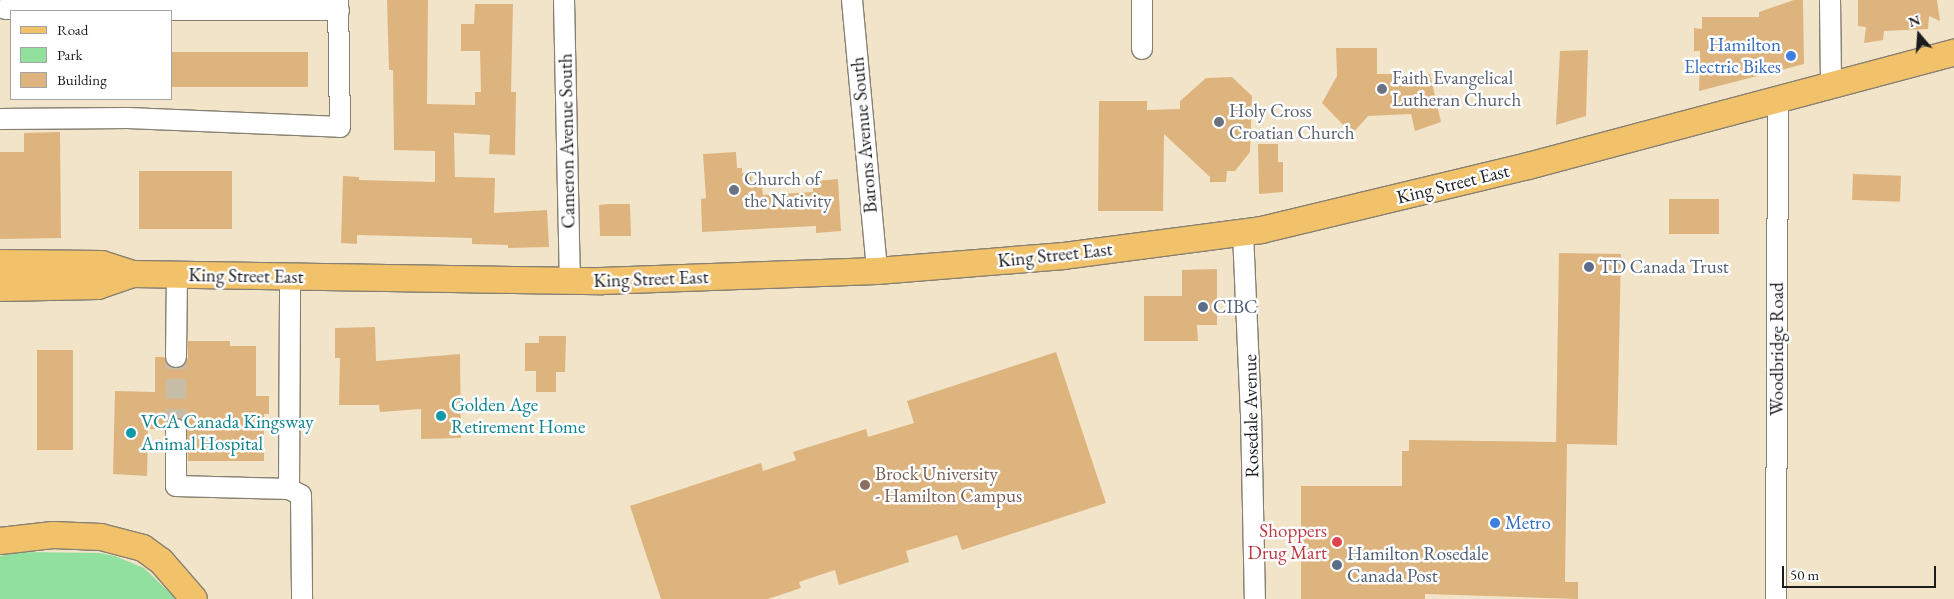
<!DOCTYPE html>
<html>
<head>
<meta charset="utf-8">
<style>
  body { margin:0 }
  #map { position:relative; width:1954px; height:599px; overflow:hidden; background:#f2e4c9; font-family:"EB Garamond",serif }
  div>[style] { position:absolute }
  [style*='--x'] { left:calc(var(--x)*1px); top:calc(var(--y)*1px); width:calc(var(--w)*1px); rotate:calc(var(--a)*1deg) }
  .green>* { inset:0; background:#92e09d }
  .building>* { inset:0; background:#deb47e; transform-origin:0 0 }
  .minor-tunnel>* { height:20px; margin-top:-10px; transform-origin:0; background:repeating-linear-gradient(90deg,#c7bca6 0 20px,transparent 0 30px) }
  .roads { filter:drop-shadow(1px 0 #878072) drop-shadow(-1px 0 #878072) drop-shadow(0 1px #878072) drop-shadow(0 -1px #878072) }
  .minor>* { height:20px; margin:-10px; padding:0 10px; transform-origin:10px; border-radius:10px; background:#fff }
  .major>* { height:26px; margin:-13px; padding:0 13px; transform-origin:13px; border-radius:13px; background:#f2c26a }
  .dots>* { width:14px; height:14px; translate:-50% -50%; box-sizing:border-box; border:2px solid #fff; border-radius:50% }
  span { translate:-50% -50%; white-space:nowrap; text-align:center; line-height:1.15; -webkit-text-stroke:5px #fff; paint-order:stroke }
  .shop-label { font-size:19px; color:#366cbe }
  .right { translate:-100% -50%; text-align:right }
  .left { translate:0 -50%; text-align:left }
  .worship-label { font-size:19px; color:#5b616d }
  .street-label { font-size:19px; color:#1c1c1c }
  .service-label { font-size:19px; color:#4e5e75 }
  .culture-label { font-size:19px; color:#0d838f }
  .education-label { font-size:19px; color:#785e54 }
  .health-label { font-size:19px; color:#be3a42 }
  .legend { position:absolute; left:10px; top:10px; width:162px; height:90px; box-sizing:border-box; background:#fff; border:1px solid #a4a4a4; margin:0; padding:6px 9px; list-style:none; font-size:15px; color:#1c1c1c }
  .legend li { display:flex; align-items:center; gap:10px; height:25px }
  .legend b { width:25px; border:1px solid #a4a4a4 }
  .north { position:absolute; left:1894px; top:10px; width:50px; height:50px; -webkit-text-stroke:4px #fff; paint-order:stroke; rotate:342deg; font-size:14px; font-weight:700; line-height:20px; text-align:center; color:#1c1c1c }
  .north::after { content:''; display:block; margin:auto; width:18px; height:22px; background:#1c1c1c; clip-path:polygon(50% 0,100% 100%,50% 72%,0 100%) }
  .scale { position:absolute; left:1782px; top:566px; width:154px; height:22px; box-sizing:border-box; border:2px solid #1c1c1c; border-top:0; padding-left:6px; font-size:15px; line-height:18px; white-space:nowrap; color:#1c1c1c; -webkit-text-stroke:4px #fff; paint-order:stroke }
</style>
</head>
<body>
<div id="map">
  <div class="green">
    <div style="clip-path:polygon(21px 552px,100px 553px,115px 556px,144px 568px,176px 599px,0 599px,0 556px)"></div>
  </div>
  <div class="building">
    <div style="clip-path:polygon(387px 0,428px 0,427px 104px,475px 105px,475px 92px,481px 92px,480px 51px,461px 51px,461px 24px,474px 24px,475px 4px,513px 4px,511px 92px,516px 92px,515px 155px,489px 154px,490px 135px,454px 133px,455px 177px,495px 178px,494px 213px,547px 210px,549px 247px,508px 248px,508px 245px,472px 244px,472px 238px,357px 235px,357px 244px,341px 243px,343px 176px,359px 177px,359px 180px,435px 182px,435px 151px,394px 150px,393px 70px,389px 70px)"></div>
    <div style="clip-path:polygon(1794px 0,1803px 0,1804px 64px,1699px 91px,1700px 51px,1694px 51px,1694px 28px,1702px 29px,1702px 17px,1759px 17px,1759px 12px)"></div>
    <div style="clip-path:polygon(1858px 0,1937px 0,1940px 21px,1929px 16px,1928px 29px,1884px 31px,1883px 40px,1864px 43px,1866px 27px,1858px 26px)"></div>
    <div style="clip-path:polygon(1336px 48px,1377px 48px,1377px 74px,1430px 74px,1441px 122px,1415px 131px,1411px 114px,1368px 116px,1352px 134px,1322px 103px,1337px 76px)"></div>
    <div style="clip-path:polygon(1588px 50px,1586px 116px,1556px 125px,1560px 51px)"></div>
    <div style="left:171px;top:52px;width:137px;height:35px"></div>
    <div style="clip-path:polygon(1232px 77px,1252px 96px,1250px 152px,1235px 171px,1227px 171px,1226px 182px,1210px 182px,1210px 177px,1164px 134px,1163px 211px,1098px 211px,1099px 101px,1147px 101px,1147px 110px,1180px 109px,1180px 101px,1206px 78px)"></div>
    <div style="clip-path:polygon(60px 132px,61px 238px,0 239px,0 152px,24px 152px,24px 133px)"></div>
    <div style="clip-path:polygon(1258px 144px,1278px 144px,1278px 162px,1283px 162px,1283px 192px,1259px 194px)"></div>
    <div style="clip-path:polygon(736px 152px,737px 168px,742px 168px,742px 173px,751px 173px,752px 186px,762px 186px,763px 195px,813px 192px,813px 188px,818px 188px,817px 181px,838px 179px,841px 231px,816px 233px,816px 226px,702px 232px,701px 199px,706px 198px,703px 154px)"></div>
    <div style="left:139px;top:171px;width:93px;height:58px"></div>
    <div style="left:1853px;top:174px;width:48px;height:26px;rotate:2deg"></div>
    <div style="left:1669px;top:199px;width:50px;height:35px"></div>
    <div style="clip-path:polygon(608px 204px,630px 204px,631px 236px,600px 236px,599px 205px)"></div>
    <div style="clip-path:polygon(1559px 253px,1621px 254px,1617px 445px,1567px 444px,1565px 582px,1578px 582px,1578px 599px,1425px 594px,1425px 599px,1301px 599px,1301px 486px,1402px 486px,1402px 451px,1409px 451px,1409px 440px,1556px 442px)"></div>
    <div style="clip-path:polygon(1217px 269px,1217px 325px,1197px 325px,1198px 341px,1144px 341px,1144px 296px,1182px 296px,1182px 270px)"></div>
    <div style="clip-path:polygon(375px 327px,376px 361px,460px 354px,461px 438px,421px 439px,421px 409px,380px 412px,379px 405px,339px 405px,340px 358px,335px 358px,335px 328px)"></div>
    <div style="clip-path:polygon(539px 336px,566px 336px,565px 372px,556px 372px,556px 392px,536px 392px,536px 371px,525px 371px,525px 343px,539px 343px)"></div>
    <div style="clip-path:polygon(188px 341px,230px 341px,230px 346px,256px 346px,256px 396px,269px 396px,269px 414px,264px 414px,264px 461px,188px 461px,186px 424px,176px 417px,166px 423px,164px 429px,148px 429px,147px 476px,113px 474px,115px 391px,155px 392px,155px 357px,164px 357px,170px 367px,181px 368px,188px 358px)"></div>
    <div style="left:37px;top:350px;width:36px;height:100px"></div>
    <div style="clip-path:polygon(1056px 352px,1106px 503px,962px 550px,957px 535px,906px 551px,909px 562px,839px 585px,835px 570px,799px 582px,801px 588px,768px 599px,661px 599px,630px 506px,761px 463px,763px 471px,796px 460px,793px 452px,866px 429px,868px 437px,914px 423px,907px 401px)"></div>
  </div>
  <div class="minor-tunnel">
    <div style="--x:176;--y:429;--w:72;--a:-90"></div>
  </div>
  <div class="roads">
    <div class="minor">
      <div style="--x:564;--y:0;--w:281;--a:88.8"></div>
      <div style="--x:852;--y:0;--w:272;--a:84.7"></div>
      <div style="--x:1142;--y:0;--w:49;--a:90"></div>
      <div style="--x:1830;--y:0;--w:84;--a:89.3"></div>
      <div style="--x:5;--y:9;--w:334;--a:0.2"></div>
      <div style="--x:0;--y:119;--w:128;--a:-0.4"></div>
      <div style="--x:128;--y:118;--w:212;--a:2.4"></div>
      <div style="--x:340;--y:127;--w:127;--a:-90.9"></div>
      <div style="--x:1243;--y:233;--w:180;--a:87.5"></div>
      <div style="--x:1251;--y:413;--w:186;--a:88.8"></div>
      <div style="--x:176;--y:357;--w:82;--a:-89.3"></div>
      <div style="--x:176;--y:429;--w:57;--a:90"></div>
      <div style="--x:176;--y:486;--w:113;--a:1.5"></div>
      <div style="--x:289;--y:489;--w:13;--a:27"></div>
      <div style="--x:301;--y:495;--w:104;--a:89.4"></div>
      <div style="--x:289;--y:489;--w:212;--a:-89.7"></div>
      <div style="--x:1776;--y:599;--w:500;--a:-89.77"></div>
    </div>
    <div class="major">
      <div style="--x:0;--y:263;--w:102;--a:0.6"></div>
      <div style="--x:102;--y:264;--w:33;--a:18"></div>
      <div style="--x:133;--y:274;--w:468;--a:0.9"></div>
      <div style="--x:601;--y:281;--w:276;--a:-2.1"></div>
      <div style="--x:877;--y:271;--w:188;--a:-4.6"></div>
      <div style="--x:1064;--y:256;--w:199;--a:-7.5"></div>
      <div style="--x:1261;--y:230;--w:275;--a:-13.5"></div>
      <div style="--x:1528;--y:166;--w:441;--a:-14.9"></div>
      <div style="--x:0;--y:288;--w:98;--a:-1.2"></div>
      <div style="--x:98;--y:286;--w:37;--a:-19"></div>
      <div style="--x:0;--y:541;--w:53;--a:-6.5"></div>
      <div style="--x:53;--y:535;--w:48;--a:2.4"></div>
      <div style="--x:101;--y:537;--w:43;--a:14.7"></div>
      <div style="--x:143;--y:548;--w:22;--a:36"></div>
      <div style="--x:161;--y:561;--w:50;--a:49"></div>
    </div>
  </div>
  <div class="dots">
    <div style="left:1791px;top:56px;background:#3f7fe0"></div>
    <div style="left:1382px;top:89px;background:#6b7280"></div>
    <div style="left:1219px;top:122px;background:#6b7280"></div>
    <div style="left:734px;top:190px;background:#6b7280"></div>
    <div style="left:1589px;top:267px;background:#5c6f8a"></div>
    <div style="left:1203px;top:307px;background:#5c6f8a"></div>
    <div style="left:441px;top:416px;background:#0f9aa8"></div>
    <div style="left:131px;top:433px;background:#0f9aa8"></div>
    <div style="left:865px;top:485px;background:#8d6e63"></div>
    <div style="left:1495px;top:523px;background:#3f7fe0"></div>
    <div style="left:1337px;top:542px;background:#e0444e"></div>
    <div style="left:1337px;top:565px;background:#5c6f8a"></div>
  </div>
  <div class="shop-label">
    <span class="right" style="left:1781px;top:56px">Hamilton<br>Electric Bikes</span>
    <span class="left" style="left:1505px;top:523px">Metro</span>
  </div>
  <div class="worship-label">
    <span class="left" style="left:1392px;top:89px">Faith Evangelical<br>Lutheran Church</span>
    <span class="left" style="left:1229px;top:122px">Holy Cross<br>Croatian Church</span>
    <span class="left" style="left:744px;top:190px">Church of<br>the Nativity</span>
  </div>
  <div class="street-label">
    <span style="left:864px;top:135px;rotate:-95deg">Barons Avenue South</span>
    <span style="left:567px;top:141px;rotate:-91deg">Cameron Avenue South</span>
    <span style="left:1453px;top:184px;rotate:-14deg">King Street East</span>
    <span style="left:1055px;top:255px;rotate:-6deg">King Street East</span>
    <span style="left:246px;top:276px;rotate:1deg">King Street East</span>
    <span style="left:651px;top:279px;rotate:-2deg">King Street East</span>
    <span style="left:1777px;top:349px;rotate:-90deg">Woodbridge Road</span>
    <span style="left:1251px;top:416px;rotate:-91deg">Rosedale Avenue</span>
  </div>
  <div class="service-label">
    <span class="left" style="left:1599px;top:267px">TD Canada Trust</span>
    <span class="left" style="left:1213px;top:307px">CIBC</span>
    <span class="left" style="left:1347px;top:565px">Hamilton Rosedale<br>Canada Post</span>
  </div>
  <div class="culture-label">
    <span class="left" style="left:451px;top:416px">Golden Age<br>Retirement Home</span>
    <span class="left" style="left:141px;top:433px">VCA Canada Kingsway<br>Animal Hospital</span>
  </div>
  <div class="education-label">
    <span class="left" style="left:875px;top:485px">Brock University<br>- Hamilton Campus</span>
  </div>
  <div class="health-label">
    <span class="right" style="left:1327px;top:542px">Shoppers<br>Drug Mart</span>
  </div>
  <ul class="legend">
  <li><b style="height:6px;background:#f2c26a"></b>Road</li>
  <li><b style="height:14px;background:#92e09d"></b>Park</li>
  <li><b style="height:14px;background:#deb47e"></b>Building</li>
  </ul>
  <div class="north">N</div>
  <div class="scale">50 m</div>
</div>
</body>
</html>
